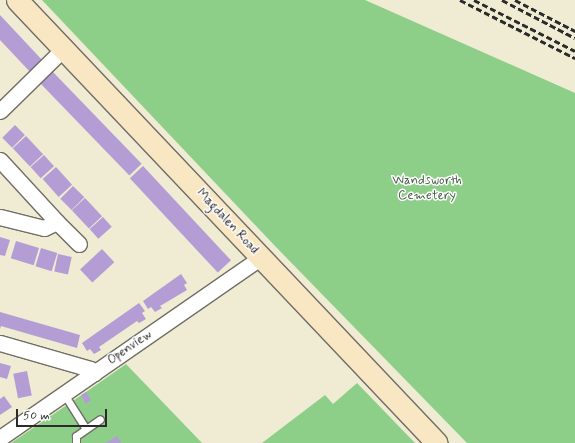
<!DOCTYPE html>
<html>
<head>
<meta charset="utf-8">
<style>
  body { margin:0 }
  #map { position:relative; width:575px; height:443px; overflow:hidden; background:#f0ebd3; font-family:Mynerve,sans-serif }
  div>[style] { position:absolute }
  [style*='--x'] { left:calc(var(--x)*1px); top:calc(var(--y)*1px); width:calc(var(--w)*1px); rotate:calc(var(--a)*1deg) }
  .green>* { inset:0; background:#8dcf88 }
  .building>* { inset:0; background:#b49dd4; transform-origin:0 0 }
  .roads { filter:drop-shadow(1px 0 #706e66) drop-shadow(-1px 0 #706e66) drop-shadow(0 1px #706e66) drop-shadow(0 -1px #706e66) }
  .lane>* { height:7px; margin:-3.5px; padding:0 3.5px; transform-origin:3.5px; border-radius:3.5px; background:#fff }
  .street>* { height:15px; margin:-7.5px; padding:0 7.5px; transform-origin:7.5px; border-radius:7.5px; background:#fff }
  .secondary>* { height:21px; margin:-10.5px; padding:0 10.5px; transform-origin:10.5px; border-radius:10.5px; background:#f9e7c3 }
  .rail>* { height:3px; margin-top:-1.5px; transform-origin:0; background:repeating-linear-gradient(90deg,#2b2b2b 0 6px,transparent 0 9px) }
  span { translate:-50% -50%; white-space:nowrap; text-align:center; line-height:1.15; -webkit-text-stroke:3px #fff; paint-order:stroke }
  .park-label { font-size:13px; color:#485c47 }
  .street-label { font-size:13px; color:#2b2b2b }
  .scale { position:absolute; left:16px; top:409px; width:91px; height:18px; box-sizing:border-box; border:2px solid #2b2b2b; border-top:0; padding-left:5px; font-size:12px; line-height:14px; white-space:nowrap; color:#2b2b2b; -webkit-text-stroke:3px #fff; paint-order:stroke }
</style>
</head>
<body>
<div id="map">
  <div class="green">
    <div style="clip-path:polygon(42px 0,365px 0,575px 93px,575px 443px,467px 443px,275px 246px)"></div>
    <div style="clip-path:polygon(126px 364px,202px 443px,11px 443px,86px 392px)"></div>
    <div style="clip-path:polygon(357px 383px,415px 443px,262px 443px,325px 395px,333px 404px)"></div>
  </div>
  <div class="building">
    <div style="clip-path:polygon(0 15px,44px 62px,32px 74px,0 40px)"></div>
    <div style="left:52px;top:71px;width:129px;height:17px;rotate:46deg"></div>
    <div style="left:15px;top:125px;width:14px;height:18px;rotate:45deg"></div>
    <div style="left:26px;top:136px;width:25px;height:18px;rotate:47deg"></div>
    <div style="left:44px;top:155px;width:15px;height:18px;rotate:48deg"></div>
    <div style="left:143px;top:166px;width:129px;height:18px;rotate:47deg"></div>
    <div style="left:56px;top:167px;width:24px;height:18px;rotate:48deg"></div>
    <div style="left:73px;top:186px;width:16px;height:18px;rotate:45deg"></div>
    <div style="left:85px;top:198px;width:25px;height:18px;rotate:47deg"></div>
    <div style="left:103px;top:217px;width:13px;height:18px;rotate:48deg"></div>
    <div style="clip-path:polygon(0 237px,10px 240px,5px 256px,0 255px)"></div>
    <div style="left:16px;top:241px;width:24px;height:18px;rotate:17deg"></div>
    <div style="left:41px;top:248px;width:17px;height:19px;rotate:17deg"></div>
    <div style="left:102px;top:249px;width:18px;height:30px;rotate:47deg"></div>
    <div style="left:58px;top:254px;width:14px;height:18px;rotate:12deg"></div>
    <div style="clip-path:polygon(181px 274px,187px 283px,184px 285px,187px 290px,160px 306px,162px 308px,155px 312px,151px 307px,148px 309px,143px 301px)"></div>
    <div style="clip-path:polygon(139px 303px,145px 311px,142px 313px,146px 319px,139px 323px,137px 321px,99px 347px,101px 350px,94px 354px,90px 349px,87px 351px,82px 343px)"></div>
    <div style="clip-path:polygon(0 312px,80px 335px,77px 348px,1px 326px,0 329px)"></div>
    <div style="clip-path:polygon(0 363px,11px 366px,7px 379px,0 377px)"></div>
    <div style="left:27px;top:371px;width:25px;height:14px;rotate:79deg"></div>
    <div style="clip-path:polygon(86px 392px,91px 400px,86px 404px,81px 395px)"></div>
    <div style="clip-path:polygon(4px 396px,12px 407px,0 415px,0 399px)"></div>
    <div style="clip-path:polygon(117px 436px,121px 443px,106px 443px)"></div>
  </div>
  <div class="roads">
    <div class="lane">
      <div style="--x:64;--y:394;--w:41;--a:57.8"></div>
      <div style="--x:76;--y:443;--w:7;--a:-90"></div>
      <div style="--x:76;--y:436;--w:29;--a:-35"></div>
    </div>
    <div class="street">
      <div style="--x:0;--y:111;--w:88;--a:-44.5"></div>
      <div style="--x:0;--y:160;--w:84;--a:47.4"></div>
      <div style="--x:57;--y:222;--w:14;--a:155"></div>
      <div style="--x:44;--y:228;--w:45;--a:-166"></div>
      <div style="--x:57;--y:222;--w:31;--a:45"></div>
      <div style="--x:0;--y:343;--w:94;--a:16.1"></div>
      <div style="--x:90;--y:369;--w:6;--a:45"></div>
      <div style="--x:0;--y:438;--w:316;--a:-34.7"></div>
    </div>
    <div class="secondary">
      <div style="--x:17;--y:0;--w:610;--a:46.53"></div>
    </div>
  </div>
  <div class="rail">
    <div style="--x:460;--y:0;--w:129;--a:26.8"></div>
    <div style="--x:474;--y:0;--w:113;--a:26.8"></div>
    <div style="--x:502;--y:0;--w:82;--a:27.5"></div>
    <div style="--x:515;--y:0;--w:68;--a:27.3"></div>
  </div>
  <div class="park-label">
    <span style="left:427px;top:189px">Wandsworth<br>Cemetery</span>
  </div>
  <div class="street-label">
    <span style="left:227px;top:222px;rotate:47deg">Magdalen Road</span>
    <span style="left:130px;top:348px;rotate:-35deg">Openview</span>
  </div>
  <div class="scale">50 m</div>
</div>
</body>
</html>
